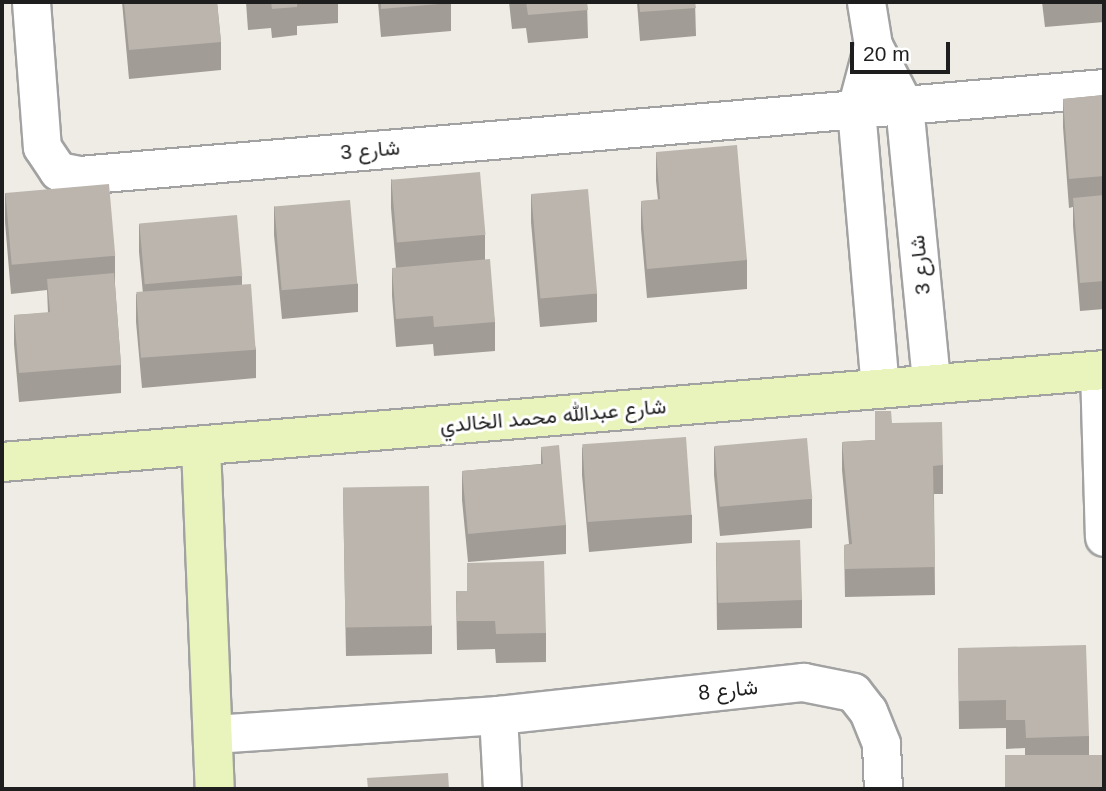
<!DOCTYPE html>
<html>
<head>
<meta charset="utf-8">
<style>
  body { margin:0 }
  #map { position:relative; width:1106px; height:791px; overflow:hidden; background:#eeece4; font-family:Arial,Vazirmatn,sans-serif }
  div>[style] { position:absolute }
  [style*='--x'] { left:calc(var(--x)*1px); top:calc(var(--y)*1px); width:calc(var(--w)*1px); rotate:calc(var(--a)*1deg) }
  .roads { filter:drop-shadow(2px 0 #a2a2a2) drop-shadow(-2px 0 #a2a2a2) drop-shadow(0 2px #a2a2a2) drop-shadow(0 -2px #a2a2a2) }
  .street>* { height:37px; margin:-18.5px; padding:0 18.5px; transform-origin:18.5px; border-radius:18.5px; background:#fff }
  .secondary>* { height:38px; margin:-19px; padding:0 19px; transform-origin:19px; border-radius:19px; background:#e8f4bc }
  .wall>* { inset:0; background:#a19c96 }
  .building>* { inset:0; background:#bbb5ae; transform-origin:0 0 }
  span { translate:-50% -50%; white-space:nowrap; text-align:center; line-height:1.15; -webkit-text-stroke:6px #fff; paint-order:stroke }
  .street-label { font-size:21px; color:#1e1e1e }
  .frame { position:absolute; inset:0; border:4px solid #1e1e1e; pointer-events:none }
  .scale { position:absolute; left:850px; top:42px; width:100px; height:32px; box-sizing:border-box; border:4px solid #1e1e1e; border-top:0; padding-left:9px; font-size:21px; line-height:24px; white-space:nowrap; color:#1e1e1e; -webkit-text-stroke:5px #fff; paint-order:stroke }
</style>
</head>
<body>
<div id="map">
  <div class="roads">
    <div class="street">
      <div style="--x:31;--y:2;--w:145;--a:85.7"></div>
      <div style="--x:42;--y:147;--w:29;--a:56"></div>
      <div style="--x:58;--y:171;--w:21;--a:11"></div>
      <div style="--x:79;--y:175;--w:1029;--a:-4.85"></div>
      <div style="--x:866;--y:2;--w:44;--a:80.8"></div>
      <div style="--x:873;--y:45;--w:68;--a:62.7"></div>
      <div style="--x:904;--y:105;--w:278;--a:84.4"></div>
      <div style="--x:873;--y:45;--w:66;--a:104.9"></div>
      <div style="--x:856;--y:109;--w:279;--a:85.1"></div>
      <div style="--x:1099;--y:370;--w:167;--a:88.3"></div>
      <div style="--x:498;--y:715;--w:74;--a:86.9"></div>
      <div style="--x:213;--y:734;--w:286;--a:-3.8"></div>
      <div style="--x:498;--y:715;--w:307;--a:-6.2"></div>
      <div style="--x:803;--y:682;--w:51;--a:11.3"></div>
      <div style="--x:853;--y:692;--w:24;--a:52"></div>
      <div style="--x:868;--y:711;--w:35;--a:68"></div>
      <div style="--x:881;--y:744;--w:45;--a:87.5"></div>
    </div>
    <div class="secondary">
      <div style="--x:201;--y:447;--w:342;--a:87.7"></div>
      <div style="--x:2;--y:462;--w:1106;--a:-4.77"></div>
    </div>
  </div>
  <div class="wall">
    <div style="clip-path:polygon(122px 2px,217px 2px,221px 42px,221px 70px,129px 79px)"></div>
    <div style="clip-path:polygon(246px 2px,338px 2px,338px 23px,297px 26px,297px 35px,272px 38px,271px 28px,248px 30px)"></div>
    <div style="clip-path:polygon(378px 2px,451px 2px,451px 31px,381px 37px)"></div>
    <div style="clip-path:polygon(509px 2px,587px 2px,588px 38px,528px 43px,526px 28px,512px 29px)"></div>
    <div style="clip-path:polygon(637px 2px,695px 2px,696px 36px,640px 41px)"></div>
    <div style="clip-path:polygon(1042px 2px,1104px 2px,1104px 22px,1045px 27px)"></div>
    <div style="clip-path:polygon(1104px 95px,1104px 309px,1080px 311px,1073px 226px,1073px 207px,1069px 208px,1063px 127px,1063px 99px)"></div>
    <div style="clip-path:polygon(656px 152px,747px 260px,747px 289px,647px 298px,641px 229px,641px 201px,658px 200px,656px 181px)"></div>
    <div style="clip-path:polygon(391px 179px,485px 235px,485px 260px,495px 322px,495px 351px,434px 356px,433px 344px,396px 347px,392px 296px,392px 268px,396px 268px,391px 208px)"></div>
    <div style="clip-path:polygon(5px 193px,115px 256px,115px 284px,121px 365px,121px 393px,19px 402px,14px 344px,14px 315px,48px 313px,47px 290px,11px 294px,5px 222px)"></div>
    <div style="clip-path:polygon(531px 194px,597px 294px,597px 322px,540px 327px,531px 222px)"></div>
    <div style="clip-path:polygon(274px 206px,358px 284px,358px 312px,282px 319px,274px 235px)"></div>
    <div style="clip-path:polygon(139px 224px,242px 276px,242px 285px,256px 350px,256px 378px,142px 388px,136px 322px,136px 294px,143px 294px,139px 252px)"></div>
    <div style="clip-path:polygon(892px 423px,943px 465px,943px 494px,934px 494px,935px 595px,845px 597px,844px 545px,849px 544px,842px 470px,842px 442px,875px 440px)"></div>
    <div style="clip-path:polygon(541px 447px,566px 525px,566px 554px,468px 562px,462px 500px,462px 471px,541px 464px)"></div>
    <div style="clip-path:polygon(582px 447px,692px 515px,692px 543px,589px 552px,582px 475px)"></div>
    <div style="clip-path:polygon(714px 447px,812px 499px,812px 528px,720px 536px,714px 475px)"></div>
    <div style="clip-path:polygon(343px 488px,432px 626px,432px 654px,346px 656px)"></div>
    <div style="clip-path:polygon(716px 542px,802px 600px,802px 628px,717px 630px)"></div>
    <div style="clip-path:polygon(456px 591px,546px 633px,546px 662px,496px 663px,495px 649px,457px 650px)"></div>
    <div style="clip-path:polygon(958px 648px,1089px 736px,1089px 756px,1104px 789px,1005px 789px,1005px 758px,1025px 758px,1025px 748px,1006px 749px,1006px 728px,959px 729px)"></div>
  </div>
  <div class="building">
    <div style="clip-path:polygon(124px 2px,217px 2px,221px 42px,129px 50px)"></div>
    <div style="clip-path:polygon(271px 2px,297px 2px,297px 7px,272px 9px)"></div>
    <div style="clip-path:polygon(381px 2px,451px 2px,451px 3px,381px 9px)"></div>
    <div style="clip-path:polygon(526px 2px,587px 2px,588px 10px,528px 15px)"></div>
    <div style="clip-path:polygon(639px 2px,695px 2px,696px 8px,640px 12px)"></div>
    <div style="clip-path:polygon(1104px 95px,1104px 176px,1069px 179px,1063px 99px)"></div>
    <div style="clip-path:polygon(737px 145px,747px 260px,647px 269px,641px 201px,660px 199px,656px 152px)"></div>
    <div style="left:480px;top:172px;width:63px;height:89px;rotate:85deg"></div>
    <div style="left:109px;top:184px;width:72px;height:104px;rotate:85deg"></div>
    <div style="left:588px;top:189px;width:105px;height:57px;rotate:85deg"></div>
    <div style="clip-path:polygon(1104px 195px,1104px 281px,1080px 283px,1073px 198px)"></div>
    <div style="left:350px;top:200px;width:84px;height:76px;rotate:85deg"></div>
    <div style="left:237px;top:215px;width:61px;height:98px;rotate:85deg"></div>
    <div style="clip-path:polygon(490px 259px,495px 322px,434px 327px,433px 316px,396px 319px,392px 268px)"></div>
    <div style="clip-path:polygon(114px 273px,121px 365px,19px 373px,14px 315px,50px 312px,47px 279px)"></div>
    <div style="left:251px;top:284px;width:66px;height:115px;rotate:86deg"></div>
    <div style="clip-path:polygon(875px 411px,891px 411px,892px 423px,942px 422px,943px 465px,933px 466px,935px 567px,845px 569px,844px 545px,852px 544px,842px 442px,875px 440px)"></div>
    <div style="left:686px;top:437px;width:78px;height:104px;rotate:86deg"></div>
    <div style="left:807px;top:438px;width:61px;height:93px;rotate:85deg"></div>
    <div style="clip-path:polygon(559px 445px,566px 525px,468px 534px,462px 471px,543px 464px,541px 447px)"></div>
    <div style="left:429px;top:486px;width:140px;height:86px;rotate:89deg"></div>
    <div style="left:800px;top:540px;width:60px;height:84px;rotate:88deg"></div>
    <div style="clip-path:polygon(544px 561px,546px 633px,496px 634px,495px 621px,457px 621px,456px 591px,467px 591px,467px 563px)"></div>
    <div style="clip-path:polygon(1086px 645px,1089px 736px,1026px 738px,1025px 720px,1006px 720px,1006px 700px,959px 701px,958px 648px)"></div>
    <div style="left:1104px;top:755px;width:34px;height:99px;rotate:90deg"></div>
    <div style="clip-path:polygon(448px 773px,449px 789px,368px 789px,367px 778px)"></div>
  </div>
  <div class="street-label">
    <span style="left:370px;top:150px;rotate:-5deg">شارع 3</span>
    <span style="left:920px;top:265px;rotate:-96deg">شارع 3</span>
    <span style="left:553px;top:416px;rotate:-5deg">شارع عبدالله محمد الخالدي</span>
    <span style="left:728px;top:690px;rotate:-6deg">شارع 8</span>
  </div>
  <div class="frame"></div>
  <div class="scale">20 m</div>
</div>
</body>
</html>
